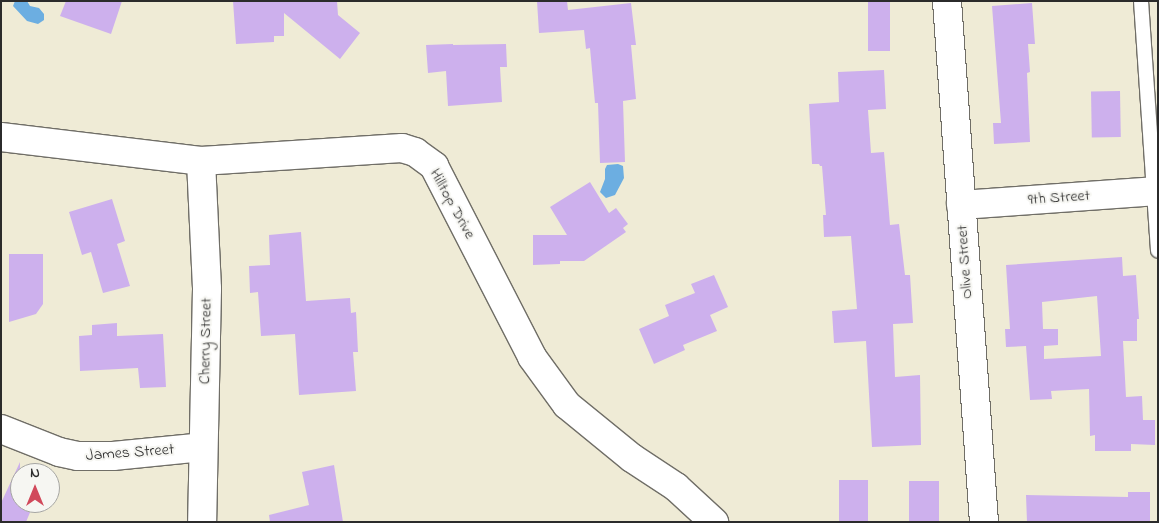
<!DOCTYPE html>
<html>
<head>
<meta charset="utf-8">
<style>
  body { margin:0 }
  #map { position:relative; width:1159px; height:523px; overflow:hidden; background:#efebd6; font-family:"Indie Flower",sans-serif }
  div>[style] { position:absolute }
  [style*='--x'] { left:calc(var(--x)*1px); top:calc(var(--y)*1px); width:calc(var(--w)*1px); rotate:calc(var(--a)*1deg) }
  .water>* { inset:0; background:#6caee1 }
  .building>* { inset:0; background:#cdb0ed; transform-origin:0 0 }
  .roads { filter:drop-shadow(1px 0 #706e67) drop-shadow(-1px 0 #706e67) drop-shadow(0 1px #706e67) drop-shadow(0 -1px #706e67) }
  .lane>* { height:14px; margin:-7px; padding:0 7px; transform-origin:7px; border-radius:7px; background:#fff }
  .street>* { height:28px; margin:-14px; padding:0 14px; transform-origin:14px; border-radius:14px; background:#fff }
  span { translate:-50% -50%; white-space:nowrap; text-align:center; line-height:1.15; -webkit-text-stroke:4px #f6f6f2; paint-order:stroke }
  .street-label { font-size:16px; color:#2b2b2b }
  .frame { position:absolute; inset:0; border:2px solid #2b2b2b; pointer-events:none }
  .north { position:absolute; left:10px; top:463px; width:50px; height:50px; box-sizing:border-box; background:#f6f6f2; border:1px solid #a5a5a2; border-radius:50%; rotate:0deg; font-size:14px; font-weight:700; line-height:20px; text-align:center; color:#2b2b2b }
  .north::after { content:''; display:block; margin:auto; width:18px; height:22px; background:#d1495b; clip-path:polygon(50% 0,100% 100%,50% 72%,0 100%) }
</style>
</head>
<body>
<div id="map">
  <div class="water">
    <div style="clip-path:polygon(15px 1px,27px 1px,30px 6px,39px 8px,44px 14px,44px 20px,38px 24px,27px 21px,13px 6px)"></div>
    <div style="clip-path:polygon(618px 164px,623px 166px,624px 178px,615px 195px,606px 198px,600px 192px,605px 179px,605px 169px,607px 165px)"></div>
  </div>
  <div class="building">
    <div style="clip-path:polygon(66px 1px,122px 1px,111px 34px,60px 16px)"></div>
    <div style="clip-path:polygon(233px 1px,337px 1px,338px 15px,360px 33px,340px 59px,284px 13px,284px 36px,274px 36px,274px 42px,236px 44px)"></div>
    <div style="clip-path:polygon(537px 1px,567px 1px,568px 10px,631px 3px,636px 45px,631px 45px,636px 99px,623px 101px,625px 162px,600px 163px,598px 103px,595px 103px,590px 48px,586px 49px,584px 30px,539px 33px)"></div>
    <div style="left:868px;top:1px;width:22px;height:50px"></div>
    <div style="clip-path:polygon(1032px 3px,1035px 44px,1028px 44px,1030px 72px,1027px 73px,1030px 142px,994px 144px,993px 123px,1001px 123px,992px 6px)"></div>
    <div style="clip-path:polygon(453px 44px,453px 45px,506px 44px,507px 67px,500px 67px,502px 102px,448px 106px,446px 71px,428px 73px,426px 45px)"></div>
    <div style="clip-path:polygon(884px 70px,886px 109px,868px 110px,871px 153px,884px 152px,890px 225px,899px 224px,905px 275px,910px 275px,913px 323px,893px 324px,895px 377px,920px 375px,921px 445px,872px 447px,866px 341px,834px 343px,832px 311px,857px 309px,851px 236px,824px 237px,823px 215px,826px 215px,822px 166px,820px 166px,819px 164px,812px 164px,809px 104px,839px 102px,838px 72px)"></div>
    <div style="left:1120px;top:91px;width:46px;height:29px;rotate:89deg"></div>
    <div style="clip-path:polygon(590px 182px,609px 213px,616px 208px,628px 224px,623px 228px,626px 232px,584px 261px,560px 261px,560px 264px,533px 265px,533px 235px,567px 235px,550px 207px)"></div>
    <div style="clip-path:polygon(112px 199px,125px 241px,117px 244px,130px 286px,103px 293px,91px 252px,82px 255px,69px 212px)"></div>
    <div style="clip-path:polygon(301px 232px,306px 301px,350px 298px,351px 313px,356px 312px,358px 352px,353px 352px,356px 391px,299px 395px,295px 334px,261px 336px,258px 292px,250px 293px,249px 266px,270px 265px,269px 235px)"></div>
    <div style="clip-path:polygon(9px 254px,43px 254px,43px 304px,36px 314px,9px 322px)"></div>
    <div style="clip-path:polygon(evenodd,1122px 257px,1123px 276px,1136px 275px,1139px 319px,1137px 319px,1137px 341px,1123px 341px,1126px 397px,1142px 396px,1143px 420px,1155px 420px,1155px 445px,1131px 444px,1131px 451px,1095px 451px,1095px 435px,1090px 436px,1089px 389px,1051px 391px,1052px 399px,1030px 400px,1026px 346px,1006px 347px,1005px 329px,1010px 329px,1006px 265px,1122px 257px,1097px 296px,1101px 356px,1044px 359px,1044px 346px,1058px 345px,1058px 329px,1043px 329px,1042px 302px,1097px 296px)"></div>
    <div style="clip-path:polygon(714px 275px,728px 307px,710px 315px,717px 331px,683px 345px,685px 350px,654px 364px,639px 329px,669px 316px,665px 305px,695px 293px,691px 284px)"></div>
    <div style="clip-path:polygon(117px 323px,117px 336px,163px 334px,166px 387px,140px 388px,138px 368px,80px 371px,79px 336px,92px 335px,92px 325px)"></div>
    <div style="clip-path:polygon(20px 462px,20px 503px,34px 503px,26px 522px,1px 522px,1px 503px)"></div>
    <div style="clip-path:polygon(334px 465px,343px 522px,270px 522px,269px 515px,309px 505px,302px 472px)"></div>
    <div style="left:839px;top:480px;width:29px;height:42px"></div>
    <div style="left:909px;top:481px;width:30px;height:41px"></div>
    <div style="clip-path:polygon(1128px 492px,1150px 492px,1150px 522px,1027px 522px,1026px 495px,1128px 497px)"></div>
  </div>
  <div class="roads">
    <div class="lane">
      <div style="--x:1141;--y:1;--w:250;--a:86.1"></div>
    </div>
    <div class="street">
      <div style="--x:947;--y:1;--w:522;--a:85.94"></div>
      <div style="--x:1;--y:137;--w:201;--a:6.8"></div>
      <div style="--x:201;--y:161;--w:201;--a:-3.7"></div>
      <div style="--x:402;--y:148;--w:14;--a:17"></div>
      <div style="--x:415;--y:152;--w:24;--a:36"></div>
      <div style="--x:434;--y:166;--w:215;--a:62.8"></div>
      <div style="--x:532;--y:357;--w:59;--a:53.9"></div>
      <div style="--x:567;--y:405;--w:84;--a:39.2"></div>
      <div style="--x:632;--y:458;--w:53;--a:33.4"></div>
      <div style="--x:676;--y:487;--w:52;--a:42.6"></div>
      <div style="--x:201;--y:161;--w:128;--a:87.3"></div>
      <div style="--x:207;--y:289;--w:233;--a:91.2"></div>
      <div style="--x:961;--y:205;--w:197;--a:-4.1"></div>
      <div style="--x:1;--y:429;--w:62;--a:21.6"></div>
      <div style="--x:59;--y:452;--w:19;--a:12"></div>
      <div style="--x:78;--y:456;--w:35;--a:0"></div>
      <div style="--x:113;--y:456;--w:90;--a:-5.7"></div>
    </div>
  </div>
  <div class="street-label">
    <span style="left:1059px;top:198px;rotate:-4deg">9th Street</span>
    <span style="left:452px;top:204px;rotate:61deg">Hilltop Drive</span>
    <span style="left:965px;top:262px;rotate:-94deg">Olive Street</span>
    <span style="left:206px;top:341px;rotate:-89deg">Cherry Street</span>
    <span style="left:130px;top:453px;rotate:-4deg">James Street</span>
  </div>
  <div class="frame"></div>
  <div class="north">N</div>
</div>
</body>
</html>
